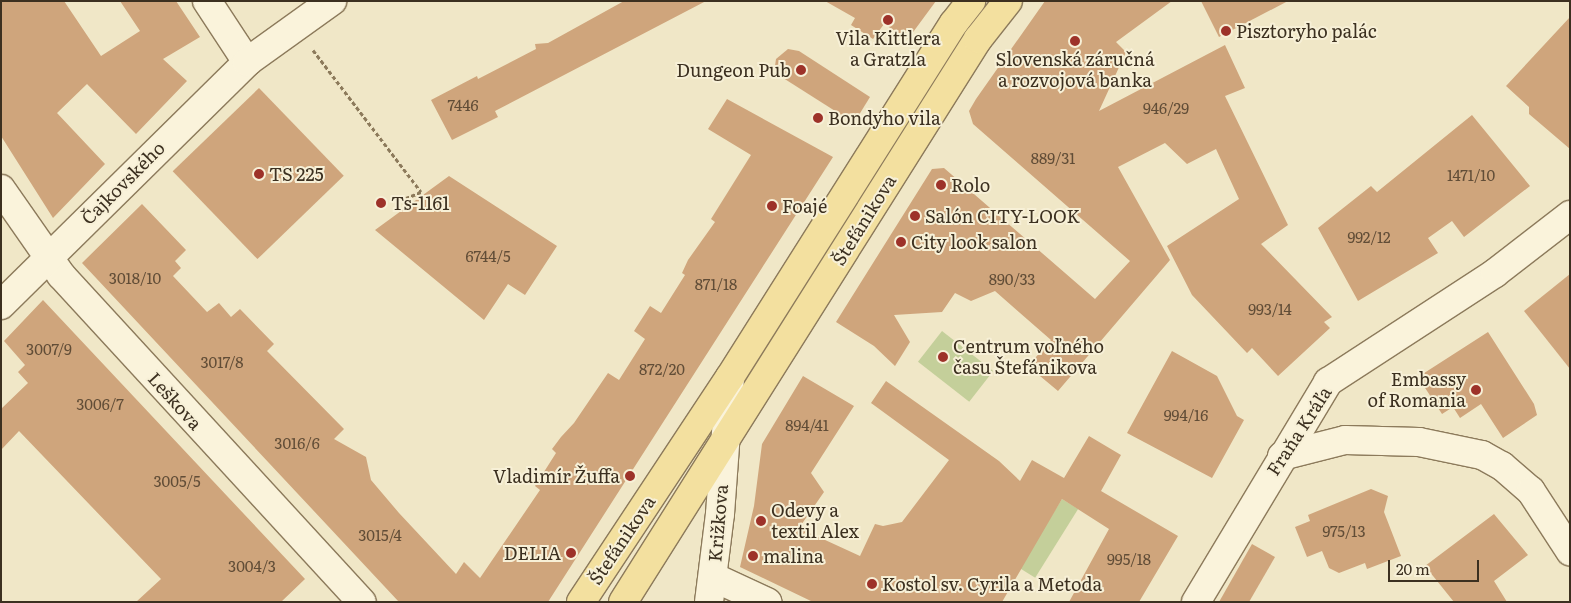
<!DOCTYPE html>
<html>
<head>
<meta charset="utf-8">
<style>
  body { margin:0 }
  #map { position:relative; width:1571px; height:603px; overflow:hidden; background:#f0e7c7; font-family:Literata,serif }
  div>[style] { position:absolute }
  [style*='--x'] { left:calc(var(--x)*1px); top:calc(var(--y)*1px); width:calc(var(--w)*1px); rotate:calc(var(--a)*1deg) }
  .green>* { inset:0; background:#c4cf9a; transform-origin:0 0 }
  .building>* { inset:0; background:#cfa57c; transform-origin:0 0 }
  .path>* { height:3px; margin-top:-1.5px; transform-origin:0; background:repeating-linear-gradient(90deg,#8c7a5b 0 4px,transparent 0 6.5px) }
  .roads { filter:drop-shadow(1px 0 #8c7a5b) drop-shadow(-1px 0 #8c7a5b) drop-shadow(0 1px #8c7a5b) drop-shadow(0 -1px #8c7a5b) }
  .minor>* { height:28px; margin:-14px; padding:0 14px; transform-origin:14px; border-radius:14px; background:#faf3db }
  .major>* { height:28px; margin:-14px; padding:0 14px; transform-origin:14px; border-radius:14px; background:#f3e09f }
  .dots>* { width:14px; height:14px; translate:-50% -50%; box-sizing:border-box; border:2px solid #f7f0d7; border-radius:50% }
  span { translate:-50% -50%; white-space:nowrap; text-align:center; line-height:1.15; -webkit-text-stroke:4px #f7f0d7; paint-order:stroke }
  .number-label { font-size:15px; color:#614d37 }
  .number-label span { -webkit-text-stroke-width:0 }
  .poi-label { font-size:18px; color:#3c3020 }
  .left { translate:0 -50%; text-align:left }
  .right { translate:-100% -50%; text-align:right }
  .street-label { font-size:18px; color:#3c3020 }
  .frame { position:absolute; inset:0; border:2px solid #3c3020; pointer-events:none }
  .scale { position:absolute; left:1388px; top:560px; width:91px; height:22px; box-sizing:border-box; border:2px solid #3c3020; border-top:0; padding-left:6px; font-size:15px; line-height:18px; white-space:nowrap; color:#3c3020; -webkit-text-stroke:4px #f7f0d7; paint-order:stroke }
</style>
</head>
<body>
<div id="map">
  <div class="green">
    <div style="left:942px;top:331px;width:65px;height:39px;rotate:38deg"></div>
    <div style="left:1062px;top:499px;width:19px;height:81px;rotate:32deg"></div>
  </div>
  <div class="building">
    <div style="clip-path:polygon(1px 1px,64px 1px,101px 56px,140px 31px,120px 1px,176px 1px,200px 37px,163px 59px,187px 81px,136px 134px,87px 84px,57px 113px,105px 164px,53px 218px,1px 136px)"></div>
    <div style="clip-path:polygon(624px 1px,706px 1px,495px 111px,498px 117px,452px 140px,431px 100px,477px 76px,478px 79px,536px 49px,535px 44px,548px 43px)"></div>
    <div style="clip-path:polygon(825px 1px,936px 1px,908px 39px,884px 24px,873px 39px,851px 25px,855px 18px)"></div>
    <div style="clip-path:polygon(1045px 1px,1172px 1px,1116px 42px,1126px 52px,1099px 111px,1225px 45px,1245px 88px,1225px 96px,1288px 225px,1261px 244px,1332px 317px,1324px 322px,1330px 328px,1278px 376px,1252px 348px,1247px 353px,1192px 295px,1167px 246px,1239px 199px,1216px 149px,1187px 164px,1165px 143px,1118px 167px,1170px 260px,1058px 391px,1028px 366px,1051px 340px,995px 291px,971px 301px,955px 293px,942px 312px,894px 315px,910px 342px,895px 366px,874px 346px,836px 322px,932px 169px,944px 168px,1095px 299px,1130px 261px,973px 124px,969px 111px,976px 99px)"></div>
    <div style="clip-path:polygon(1201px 1px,1288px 1px,1219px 37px)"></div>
    <div style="clip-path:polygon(1570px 17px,1570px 149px,1529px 114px,1529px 107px,1506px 86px)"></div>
    <div style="clip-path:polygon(788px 49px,799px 51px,870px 97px,854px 123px,780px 76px,775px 66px,776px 59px)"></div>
    <div style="left:259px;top:88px;width:122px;height:120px;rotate:46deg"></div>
    <div style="clip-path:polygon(727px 99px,833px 157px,548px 602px,399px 602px,82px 263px,142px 204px,186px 250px,175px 261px,181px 268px,173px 276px,207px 312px,219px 303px,231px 317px,240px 309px,274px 344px,267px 351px,344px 429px,334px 439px,366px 457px,371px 480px,399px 513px,456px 574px,464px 562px,480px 578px,540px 490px,535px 486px,556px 453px,552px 449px,561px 437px,574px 423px,608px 373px,619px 380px,645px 339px,634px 331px,650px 306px,661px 313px,685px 275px,682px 273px,688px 260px,715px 222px,711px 219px,751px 155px,708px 129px)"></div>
    <div style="clip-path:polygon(1472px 115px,1530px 186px,1464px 237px,1452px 221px,1428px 238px,1438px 253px,1358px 301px,1318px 228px,1371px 186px,1377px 192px)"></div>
    <div style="clip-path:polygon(449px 176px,557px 246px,525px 295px,508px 284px,484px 320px,375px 230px)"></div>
    <div style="clip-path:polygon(1570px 274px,1570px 369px,1524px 311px)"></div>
    <div style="clip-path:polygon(43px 300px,305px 579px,281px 602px,136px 602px,161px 579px,19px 431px,1px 450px,1px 409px,28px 383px,18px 372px,25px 365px,4px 341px)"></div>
    <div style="clip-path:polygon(1488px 332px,1534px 404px,1537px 415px,1503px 438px,1481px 404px,1460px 418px,1453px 407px,1442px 414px,1418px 377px)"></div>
    <div style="clip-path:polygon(1172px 351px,1217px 376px,1237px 416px,1244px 420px,1212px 478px,1127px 433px)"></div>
    <div style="clip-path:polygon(803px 376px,854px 406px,811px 473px,824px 492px,799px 528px,860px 556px,875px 524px,883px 526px,902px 522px,949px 460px,871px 403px,886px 381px,999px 461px,1020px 481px,1032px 460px,1064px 478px,1089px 436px,1121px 455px,1101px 491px,1178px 536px,1139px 602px,1069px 602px,1109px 529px,1062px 499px,1002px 602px,813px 602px,740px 567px,754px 506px,762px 444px)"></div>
    <div style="clip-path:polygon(1371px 489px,1388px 496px,1384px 512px,1401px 556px,1367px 569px,1365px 563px,1339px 573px,1329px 568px,1322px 551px,1307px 557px,1295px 527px,1310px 521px,1308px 515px)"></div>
    <div style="clip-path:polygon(1494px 514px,1528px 555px,1494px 581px,1507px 602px,1454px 602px,1425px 566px)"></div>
    <div style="clip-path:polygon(1252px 544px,1275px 557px,1249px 602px,1219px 602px)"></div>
  </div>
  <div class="path">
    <div style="--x:313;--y:50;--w:178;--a:52.7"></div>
    <div style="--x:421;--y:192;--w:16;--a:158"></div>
  </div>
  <div class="roads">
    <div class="minor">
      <div style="--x:207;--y:1;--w:73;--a:56.7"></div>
      <div style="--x:1;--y:189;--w:105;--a:55.1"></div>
      <div style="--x:61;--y:275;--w:444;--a:47.4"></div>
      <div style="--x:1;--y:305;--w:346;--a:-44.6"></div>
      <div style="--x:247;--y:62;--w:105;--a:-35.7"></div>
      <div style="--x:1282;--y:456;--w:65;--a:-14.3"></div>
      <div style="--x:1345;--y:440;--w:74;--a:1.5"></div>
      <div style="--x:1419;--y:442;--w:64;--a:11.7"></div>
      <div style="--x:1482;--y:455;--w:23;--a:29"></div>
      <div style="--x:1502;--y:466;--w:38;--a:41"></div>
      <div style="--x:1531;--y:491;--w:72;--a:57"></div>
      <div style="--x:713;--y:577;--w:60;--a:24.8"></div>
      <div style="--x:709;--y:602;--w:89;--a:-82.9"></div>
      <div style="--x:720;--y:514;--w:137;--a:-85.8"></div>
      <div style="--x:1196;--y:602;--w:257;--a:-59"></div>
      <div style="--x:1328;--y:382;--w:199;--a:-33.1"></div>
      <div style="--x:1495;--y:273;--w:95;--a:-37.7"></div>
    </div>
    <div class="major">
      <div style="--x:581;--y:602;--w:270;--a:-56.5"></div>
      <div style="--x:730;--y:377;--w:419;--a:-57.7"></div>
      <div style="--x:954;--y:23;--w:28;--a:-52"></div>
      <div style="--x:623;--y:602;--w:666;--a:-57.77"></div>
      <div style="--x:978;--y:39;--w:48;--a:-51.7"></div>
    </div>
  </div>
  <div class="dots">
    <div style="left:888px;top:20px;background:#9d3229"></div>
    <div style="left:1226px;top:31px;background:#9d3229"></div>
    <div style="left:1075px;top:41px;background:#9d3229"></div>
    <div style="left:801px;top:70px;background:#9d3229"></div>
    <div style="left:818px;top:118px;background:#9d3229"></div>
    <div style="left:259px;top:174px;background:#9d3229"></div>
    <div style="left:941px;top:185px;background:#9d3229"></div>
    <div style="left:381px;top:203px;background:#9d3229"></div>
    <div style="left:772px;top:206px;background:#9d3229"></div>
    <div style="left:915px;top:216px;background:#9d3229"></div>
    <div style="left:901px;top:242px;background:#9d3229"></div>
    <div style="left:943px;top:357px;background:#9d3229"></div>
    <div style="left:1476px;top:390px;background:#9d3229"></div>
    <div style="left:630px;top:476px;background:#9d3229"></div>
    <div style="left:761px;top:521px;background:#9d3229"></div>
    <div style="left:571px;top:553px;background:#9d3229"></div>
    <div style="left:753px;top:556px;background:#9d3229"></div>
    <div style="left:872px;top:584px;background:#9d3229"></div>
  </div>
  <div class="number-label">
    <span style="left:463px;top:105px">7446</span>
    <span style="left:1166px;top:108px">946/29</span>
    <span style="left:1053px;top:158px">889/31</span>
    <span style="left:1471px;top:175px">1471/10</span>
    <span style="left:1369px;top:237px">992/12</span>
    <span style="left:488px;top:256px">6744/5</span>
    <span style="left:135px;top:278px">3018/10</span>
    <span style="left:1012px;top:279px">890/33</span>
    <span style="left:716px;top:284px">871/18</span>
    <span style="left:1270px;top:309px">993/14</span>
    <span style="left:49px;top:349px">3007/9</span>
    <span style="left:222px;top:362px">3017/8</span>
    <span style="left:662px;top:369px">872/20</span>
    <span style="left:100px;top:404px">3006/7</span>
    <span style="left:1186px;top:415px">994/16</span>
    <span style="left:807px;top:425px">894/41</span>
    <span style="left:297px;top:443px">3016/6</span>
    <span style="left:177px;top:481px">3005/5</span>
    <span style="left:1344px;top:531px">975/13</span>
    <span style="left:380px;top:535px">3015/4</span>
    <span style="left:1129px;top:559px">995/18</span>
    <span style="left:252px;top:566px">3004/3</span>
  </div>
  <div class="poi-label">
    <span class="left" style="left:1236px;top:31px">Pisztoryho palác</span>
    <span style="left:888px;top:49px">Vila Kittlera<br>a Gratzla</span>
    <span style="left:1075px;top:70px">Slovenská záručná<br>a rozvojová banka</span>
    <span class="right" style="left:791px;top:70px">Dungeon Pub</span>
    <span class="left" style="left:828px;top:118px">Bondyho vila</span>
    <span class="left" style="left:269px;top:174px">TS 225</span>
    <span class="left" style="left:951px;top:185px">Rolo</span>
    <span class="left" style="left:391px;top:203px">Ts-1161</span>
    <span class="left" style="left:782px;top:206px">Foajé</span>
    <span class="left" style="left:925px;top:216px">Salón CITY-LOOK</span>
    <span class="left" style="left:911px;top:242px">City look salon</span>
    <span class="left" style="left:953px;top:357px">Centrum voľného<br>času Štefánikova</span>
    <span class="right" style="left:1466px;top:390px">Embassy<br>of Romania</span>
    <span class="right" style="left:620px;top:476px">Vladimír Žuffa</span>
    <span class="left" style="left:771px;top:521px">Odevy a<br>textil Alex</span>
    <span class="right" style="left:561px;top:553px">DELIA</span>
    <span class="left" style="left:763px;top:556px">malina</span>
    <span class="left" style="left:882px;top:584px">Kostol sv. Cyrila a Metoda</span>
  </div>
  <div class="street-label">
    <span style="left:123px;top:183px;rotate:-45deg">Čajkovského</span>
    <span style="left:864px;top:220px;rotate:-58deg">Štefánikova</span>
    <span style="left:175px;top:401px;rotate:48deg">Leškova</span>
    <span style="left:1299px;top:431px;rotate:-57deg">Fraňa Kráľa</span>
    <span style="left:718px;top:523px;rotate:-85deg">Križkova</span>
    <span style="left:622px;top:540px;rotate:-56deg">Štefánikova</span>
  </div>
  <div class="frame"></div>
  <div class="scale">20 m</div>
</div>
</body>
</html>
